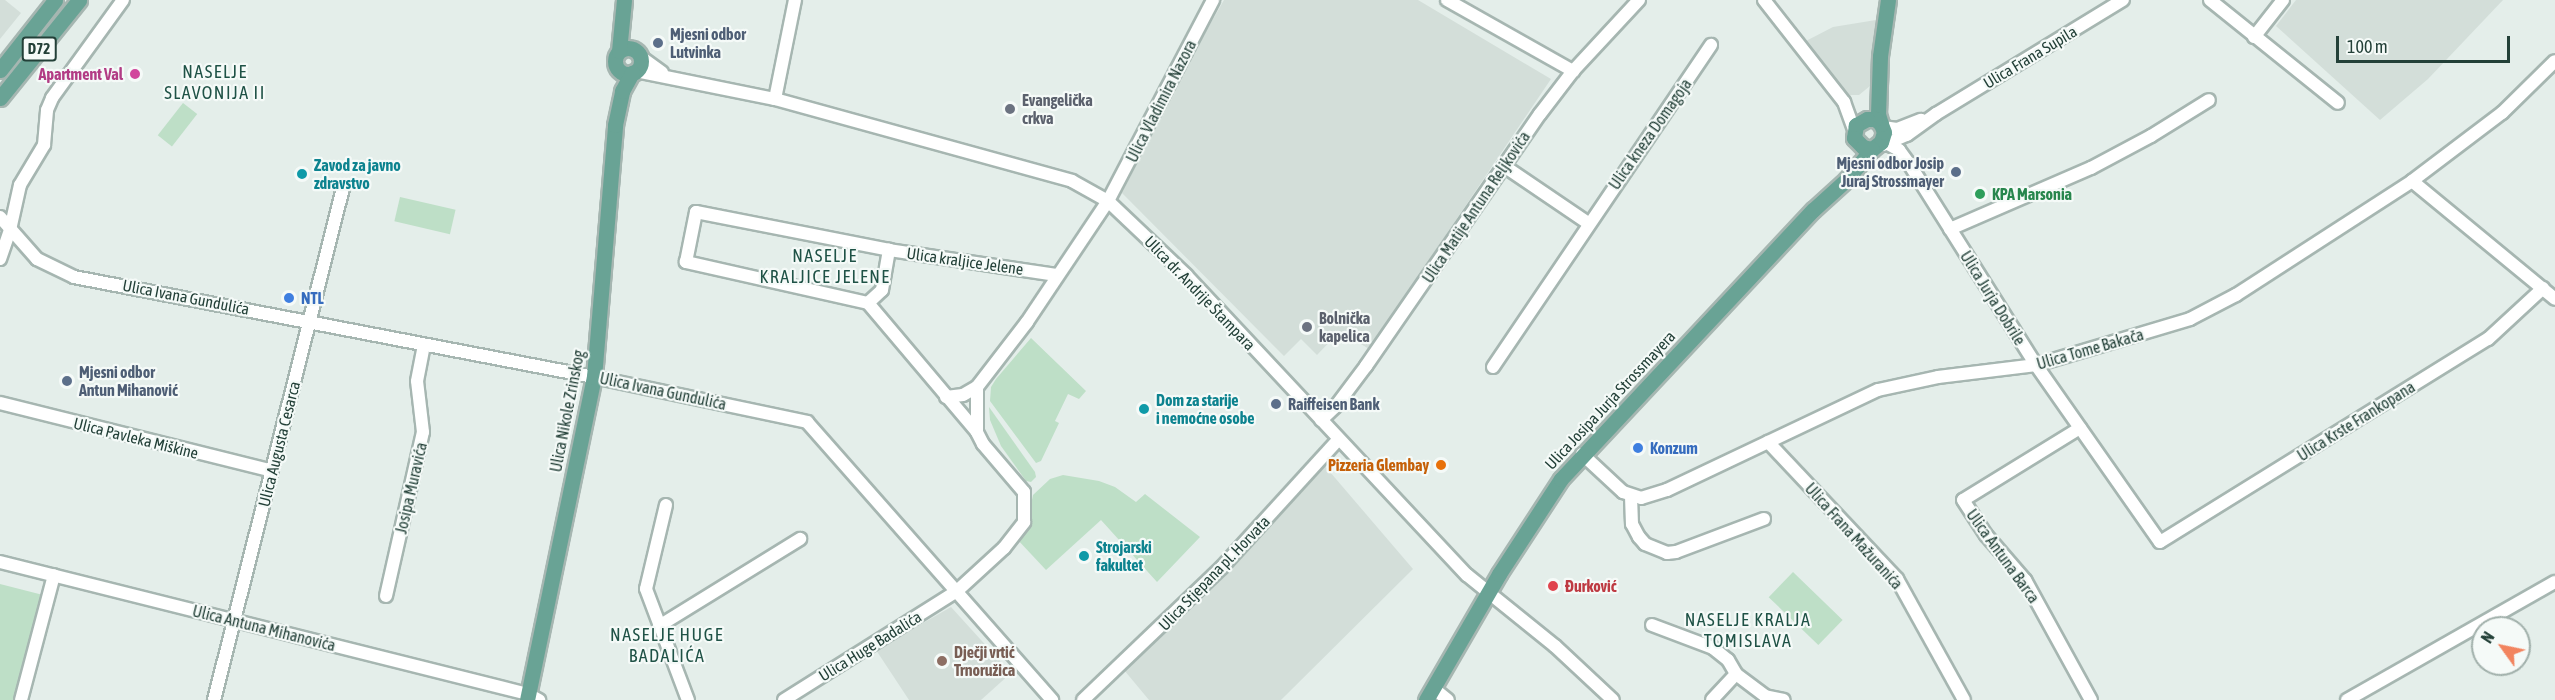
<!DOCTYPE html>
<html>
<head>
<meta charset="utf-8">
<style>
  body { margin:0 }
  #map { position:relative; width:2555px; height:700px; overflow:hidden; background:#e4eeea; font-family:"Asap Condensed",sans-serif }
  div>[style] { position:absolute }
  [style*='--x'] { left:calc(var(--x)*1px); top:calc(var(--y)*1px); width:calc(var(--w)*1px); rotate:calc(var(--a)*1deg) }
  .built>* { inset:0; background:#d3ded9 }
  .green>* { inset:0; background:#bedfc7; transform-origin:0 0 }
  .roads { filter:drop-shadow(2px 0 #a6b6b1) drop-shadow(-2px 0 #a6b6b1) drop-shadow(0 2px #a6b6b1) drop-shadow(0 -2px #a6b6b1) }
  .minor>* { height:12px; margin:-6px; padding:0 6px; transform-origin:6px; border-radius:6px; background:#fff }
  .major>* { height:15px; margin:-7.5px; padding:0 7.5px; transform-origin:7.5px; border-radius:7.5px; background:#69a395 }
  .major>.ring { margin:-7.5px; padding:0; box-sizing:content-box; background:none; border:15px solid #69a395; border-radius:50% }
  .dots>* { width:16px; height:16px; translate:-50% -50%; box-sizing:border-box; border:3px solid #f5faf8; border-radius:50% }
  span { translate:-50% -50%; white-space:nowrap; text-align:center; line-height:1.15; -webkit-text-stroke:4.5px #f5faf8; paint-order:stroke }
  .shield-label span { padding:2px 4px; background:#f5faf8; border:2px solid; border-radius:4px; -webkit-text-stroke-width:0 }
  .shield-label { font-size:15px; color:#234038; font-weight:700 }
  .service-label { font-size:16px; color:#4e5e75; font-weight:700 }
  .left { translate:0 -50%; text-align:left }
  .right { translate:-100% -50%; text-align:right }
  .street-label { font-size:16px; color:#234038 }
  .hotel-label { font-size:16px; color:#b23c85; font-weight:700 }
  .worship-label { font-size:16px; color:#5b616d; font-weight:700 }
  .culture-label { font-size:16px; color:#0d838f; font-weight:700 }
  .leisure-label { font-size:16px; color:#27864d; font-weight:700 }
  .shop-label { font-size:16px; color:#366cbe; font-weight:700 }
  .food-label { font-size:16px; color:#c56008; font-weight:700 }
  .health-label { font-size:16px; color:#be3a42; font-weight:700 }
  .education-label { font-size:16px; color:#785e54; font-weight:700 }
  .neighbourhood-label { font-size:18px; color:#1f5246; letter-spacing:1.5px }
  .north { position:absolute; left:2471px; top:616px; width:60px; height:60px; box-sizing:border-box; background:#f5faf8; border:2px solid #a1b0ab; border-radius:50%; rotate:303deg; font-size:16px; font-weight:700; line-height:24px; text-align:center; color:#234038 }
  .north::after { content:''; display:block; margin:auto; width:21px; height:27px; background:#f2845f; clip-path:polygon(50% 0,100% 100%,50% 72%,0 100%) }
  .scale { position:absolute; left:2336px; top:36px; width:174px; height:27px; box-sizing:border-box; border:3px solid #234038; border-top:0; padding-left:8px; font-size:18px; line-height:21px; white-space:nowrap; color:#234038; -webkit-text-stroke:4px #f5faf8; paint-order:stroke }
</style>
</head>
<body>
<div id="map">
  <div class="built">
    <div style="clip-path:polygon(0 0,5px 0,21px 13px,0 39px)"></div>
    <div style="clip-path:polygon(1224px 0,1418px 0,1551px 79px,1369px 349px,1340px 331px,1317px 355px,1301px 339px,1284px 356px,1122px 193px,1189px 61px)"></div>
    <div style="clip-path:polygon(2296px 0,2503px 0,2428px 79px,2380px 120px,2276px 26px)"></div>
    <div style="clip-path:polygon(1876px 20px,1870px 86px,1859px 95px,1849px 95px,1804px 42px,1833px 27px)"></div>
    <div style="clip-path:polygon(1324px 465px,1413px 569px,1281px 700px,1149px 700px,1119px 664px)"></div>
    <div style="clip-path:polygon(951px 607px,1011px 673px,981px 700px,909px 700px,876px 650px)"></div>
  </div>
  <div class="green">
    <div style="left:183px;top:103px;width:18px;height:41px;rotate:38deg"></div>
    <div style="left:400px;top:197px;width:57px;height:25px;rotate:13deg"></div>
    <div style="clip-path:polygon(1031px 338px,1086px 391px,1079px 399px,1068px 394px,1055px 421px,1059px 423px,1041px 461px,1036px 463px,990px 401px,991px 387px,996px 379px)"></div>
    <div style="clip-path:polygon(989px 407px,1035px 472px,1036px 477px,1031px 482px,1026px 481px,1001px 446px,990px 420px)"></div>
    <div style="clip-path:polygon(1063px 475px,1099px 481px,1115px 487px,1136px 502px,1145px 494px,1200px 537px,1157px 582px,1101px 520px,1046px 570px,1016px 538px,1028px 519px,1033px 495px,1050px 479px)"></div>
    <div style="left:1793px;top:572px;width:69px;height:35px;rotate:44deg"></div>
    <div style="clip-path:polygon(0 584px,43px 595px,15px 700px,0 700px)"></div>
  </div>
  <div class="roads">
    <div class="minor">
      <div style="--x:1447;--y:0;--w:145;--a:29.4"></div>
      <div style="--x:1764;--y:0;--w:130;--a:51.9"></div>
      <div style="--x:1844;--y:102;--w:29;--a:70"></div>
      <div style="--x:2210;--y:0;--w:164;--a:38.8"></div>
      <div style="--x:2254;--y:37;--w:47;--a:-51.9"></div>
      <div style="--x:641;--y:57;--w:26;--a:36"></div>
      <div style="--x:636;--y:71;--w:142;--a:11.4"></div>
      <div style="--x:775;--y:99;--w:308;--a:15.4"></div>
      <div style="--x:1072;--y:181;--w:41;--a:29.1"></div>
      <div style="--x:1108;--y:201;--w:108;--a:43.5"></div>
      <div style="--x:1186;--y:275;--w:411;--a:46.9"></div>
      <div style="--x:1467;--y:575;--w:113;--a:38.9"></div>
      <div style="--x:1555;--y:646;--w:79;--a:43"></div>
      <div style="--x:775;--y:99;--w:101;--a:-78.6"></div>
      <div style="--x:1883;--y:127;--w:14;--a:8"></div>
      <div style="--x:1897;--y:129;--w:26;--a:-21"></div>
      <div style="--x:1888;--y:144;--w:13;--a:29"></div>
      <div style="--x:1899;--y:150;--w:19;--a:54"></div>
      <div style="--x:1910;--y:165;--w:236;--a:57.8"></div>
      <div style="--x:2036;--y:365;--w:216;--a:55"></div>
      <div style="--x:2160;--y:542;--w:386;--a:-31.8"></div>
      <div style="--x:2488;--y:339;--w:75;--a:-42.8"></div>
      <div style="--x:1883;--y:145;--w:26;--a:-23"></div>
      <div style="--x:1907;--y:135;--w:36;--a:-36"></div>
      <div style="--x:1936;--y:114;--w:219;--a:-31.4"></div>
      <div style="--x:1504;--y:166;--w:102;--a:34.2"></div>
      <div style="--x:2412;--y:181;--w:185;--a:39.5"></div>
      <div style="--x:0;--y:217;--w:56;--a:48.6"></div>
      <div style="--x:37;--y:259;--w:41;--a:25.9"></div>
      <div style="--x:74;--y:277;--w:530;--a:10.89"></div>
      <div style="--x:594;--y:377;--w:218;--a:11.9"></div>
      <div style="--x:807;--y:422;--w:371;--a:48.6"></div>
      <div style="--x:1950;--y:229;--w:154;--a:-23.4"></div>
      <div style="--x:2091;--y:168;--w:68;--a:-28.1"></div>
      <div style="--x:2151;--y:136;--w:68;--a:-31.8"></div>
      <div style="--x:0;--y:259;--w:31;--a:-71"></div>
      <div style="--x:10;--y:230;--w:46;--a:-77.5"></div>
      <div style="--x:20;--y:185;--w:47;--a:-59"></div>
      <div style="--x:44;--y:145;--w:35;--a:-85"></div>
      <div style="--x:47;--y:110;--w:13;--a:-67"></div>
      <div style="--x:52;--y:98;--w:121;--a:-54.1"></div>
      <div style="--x:868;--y:303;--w:19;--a:-43"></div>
      <div style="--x:882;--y:290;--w:41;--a:-80.1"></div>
      <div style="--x:1493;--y:367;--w:389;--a:-55.9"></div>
      <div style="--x:946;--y:397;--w:17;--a:-7"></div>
      <div style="--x:963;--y:395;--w:16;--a:-30"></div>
      <div style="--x:0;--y:403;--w:280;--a:14"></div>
      <div style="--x:1321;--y:420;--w:21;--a:-43"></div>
      <div style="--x:1336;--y:406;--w:50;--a:-53.1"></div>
      <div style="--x:1366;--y:366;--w:306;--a:-55.4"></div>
      <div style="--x:1540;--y:114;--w:54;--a:-52.5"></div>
      <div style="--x:1573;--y:71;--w:97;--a:-47.1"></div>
      <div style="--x:2080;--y:428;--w:137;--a:148.4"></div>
      <div style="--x:1963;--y:500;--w:42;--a:56.7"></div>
      <div style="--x:1986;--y:535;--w:60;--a:49.1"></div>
      <div style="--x:2025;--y:580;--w:137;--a:61.2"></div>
      <div style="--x:977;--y:432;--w:169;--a:-130.2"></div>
      <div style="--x:868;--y:303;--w:187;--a:-167.3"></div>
      <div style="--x:686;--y:262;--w:51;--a:-78.7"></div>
      <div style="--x:696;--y:212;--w:197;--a:11.1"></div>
      <div style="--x:889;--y:250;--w:170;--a:8.5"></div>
      <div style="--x:1768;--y:442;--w:188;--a:46.7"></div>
      <div style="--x:1897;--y:579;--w:138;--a:61"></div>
      <div style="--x:1582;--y:454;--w:56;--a:42.8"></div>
      <div style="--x:1623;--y:492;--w:19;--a:18"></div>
      <div style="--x:1641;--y:498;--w:27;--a:-17"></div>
      <div style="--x:1667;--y:490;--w:233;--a:-25.4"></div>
      <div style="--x:1878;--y:390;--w:61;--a:-12.2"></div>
      <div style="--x:1938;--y:377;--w:99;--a:-7"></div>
      <div style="--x:2036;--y:365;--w:161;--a:-16.6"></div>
      <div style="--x:2190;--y:319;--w:52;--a:-27.6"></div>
      <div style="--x:2236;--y:295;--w:210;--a:-32.9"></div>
      <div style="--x:2412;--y:181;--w:113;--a:-37.1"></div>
      <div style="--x:2502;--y:113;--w:74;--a:-44.5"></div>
      <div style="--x:1631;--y:496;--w:28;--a:88"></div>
      <div style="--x:1632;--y:524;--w:15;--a:62"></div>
      <div style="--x:1639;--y:537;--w:9;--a:49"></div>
      <div style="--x:1645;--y:544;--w:24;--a:22"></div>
      <div style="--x:1667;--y:553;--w:9;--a:-6"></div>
      <div style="--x:1676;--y:552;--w:94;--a:-20.6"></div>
      <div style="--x:666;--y:505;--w:86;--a:103.4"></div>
      <div style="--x:646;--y:589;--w:119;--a:69.3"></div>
      <div style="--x:0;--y:562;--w:544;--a:14.04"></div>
      <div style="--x:528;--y:694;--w:13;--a:29"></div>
      <div style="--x:386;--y:596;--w:168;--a:-77.3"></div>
      <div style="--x:423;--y:432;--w:51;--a:-96.7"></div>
      <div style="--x:417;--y:381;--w:37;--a:-79"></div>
      <div style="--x:1652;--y:625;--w:65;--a:20.7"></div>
      <div style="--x:1713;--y:648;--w:19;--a:39"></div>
      <div style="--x:1728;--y:660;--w:16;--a:60"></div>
      <div style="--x:1736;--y:674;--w:35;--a:133"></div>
      <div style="--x:659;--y:626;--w:166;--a:-31.7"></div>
      <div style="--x:1736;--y:674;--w:36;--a:37"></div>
      <div style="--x:1765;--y:696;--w:19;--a:12"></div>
      <div style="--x:1433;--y:688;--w:19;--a:39"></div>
      <div style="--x:21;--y:700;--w:129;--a:-75.2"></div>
      <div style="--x:214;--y:700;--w:528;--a:-75.86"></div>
      <div style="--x:784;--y:700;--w:204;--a:-32.2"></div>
      <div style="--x:957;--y:591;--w:64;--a:-42.5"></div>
      <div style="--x:1004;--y:548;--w:33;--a:-52"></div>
      <div style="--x:1024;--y:522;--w:30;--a:-90"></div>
      <div style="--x:1024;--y:492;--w:63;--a:-130.5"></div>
      <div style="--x:983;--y:444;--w:13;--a:-117"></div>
      <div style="--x:977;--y:432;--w:45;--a:-90"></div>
      <div style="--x:977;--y:387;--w:82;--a:-52.4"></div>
      <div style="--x:1027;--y:322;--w:146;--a:-56.2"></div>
      <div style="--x:1108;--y:201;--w:227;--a:-62.4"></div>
      <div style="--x:1083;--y:700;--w:192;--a:-43.7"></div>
      <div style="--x:1222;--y:567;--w:172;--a:-47.6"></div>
      <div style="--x:2347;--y:700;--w:239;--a:-29.6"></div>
    </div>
    <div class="major">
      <div class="ring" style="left:615px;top:48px;width:11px;height:11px"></div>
      <div style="--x:619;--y:51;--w:51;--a:-84.4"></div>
      <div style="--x:0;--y:70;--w:89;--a:-51.8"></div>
      <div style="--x:0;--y:98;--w:126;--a:-51.1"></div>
      <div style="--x:1881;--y:124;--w:10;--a:-107"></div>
      <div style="--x:1878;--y:114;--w:58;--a:-88"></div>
      <div style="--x:1880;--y:56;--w:57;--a:-81.9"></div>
      <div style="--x:527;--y:700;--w:330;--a:-78.3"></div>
      <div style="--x:594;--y:377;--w:253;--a:-85.2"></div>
      <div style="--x:615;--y:125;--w:35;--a:-78"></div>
      <div style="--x:622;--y:91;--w:21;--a:-61"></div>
      <div style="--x:1426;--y:700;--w:146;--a:-59.9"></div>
      <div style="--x:1499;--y:574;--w:113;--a:-56.9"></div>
      <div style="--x:1561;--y:479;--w:369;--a:-46.9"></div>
      <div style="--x:1813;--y:210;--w:45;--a:-42.3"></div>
      <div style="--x:1846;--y:180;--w:40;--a:-50"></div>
      <div style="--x:1872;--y:149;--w:11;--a:-38"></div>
      <div style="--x:1881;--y:142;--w:10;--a:-73"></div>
      <div style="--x:1884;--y:132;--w:9;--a:-111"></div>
      <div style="--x:1881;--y:124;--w:8;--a:-140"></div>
      <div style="--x:1875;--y:119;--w:8;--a:180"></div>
      <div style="--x:1867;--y:119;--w:13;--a:151"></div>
      <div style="--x:1856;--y:125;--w:13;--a:99"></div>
      <div style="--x:1854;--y:138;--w:13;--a:45"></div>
      <div style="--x:1863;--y:147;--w:9;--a:13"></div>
    </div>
  </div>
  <div class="dots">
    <div style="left:658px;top:43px;background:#5c6f8a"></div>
    <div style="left:135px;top:74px;background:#d1479c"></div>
    <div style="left:1010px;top:109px;background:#6b7280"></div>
    <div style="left:1956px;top:172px;background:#5c6f8a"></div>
    <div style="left:302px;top:174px;background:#0f9aa8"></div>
    <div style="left:1980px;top:194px;background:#2e9e5b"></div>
    <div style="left:289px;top:298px;background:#3f7fe0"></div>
    <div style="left:1307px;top:327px;background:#6b7280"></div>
    <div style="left:67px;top:381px;background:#5c6f8a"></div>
    <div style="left:1276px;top:404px;background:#5c6f8a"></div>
    <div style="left:1144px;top:409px;background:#0f9aa8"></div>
    <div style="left:1638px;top:448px;background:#3f7fe0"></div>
    <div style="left:1441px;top:465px;background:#e8710a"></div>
    <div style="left:1084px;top:556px;background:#0f9aa8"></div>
    <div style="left:1553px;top:586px;background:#e0444e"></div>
    <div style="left:942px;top:661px;background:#8d6e63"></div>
  </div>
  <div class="shield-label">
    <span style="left:39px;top:49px">D72</span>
  </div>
  <div class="service-label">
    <span class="left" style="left:670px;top:43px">Mjesni odbor<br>Lutvinka</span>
    <span class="right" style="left:1944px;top:172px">Mjesni odbor Josip<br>Juraj Strossmayer</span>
    <span class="left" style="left:79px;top:381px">Mjesni odbor<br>Antun Mihanović</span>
    <span class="left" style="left:1288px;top:404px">Raiffeisen Bank</span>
  </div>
  <div class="street-label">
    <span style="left:2030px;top:57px;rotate:-31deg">Ulica Frana Supila</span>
    <span style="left:1161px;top:101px;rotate:-63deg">Ulica Vladimira Nazora</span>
    <span style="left:1650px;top:134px;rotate:-55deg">Ulica kneza Domagoja</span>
    <span style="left:1476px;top:207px;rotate:-56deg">Ulica Matije Antuna Reljkovića</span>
    <span style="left:965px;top:261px;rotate:8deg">Ulica kraljice Jelene</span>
    <span style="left:1200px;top:293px;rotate:46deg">Ulica dr. Andrije Štampara</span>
    <span style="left:186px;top:297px;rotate:11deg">Ulica Ivana Gundulića</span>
    <span style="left:1993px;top:298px;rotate:58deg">Ulica Jurja Dobrile</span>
    <span style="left:2090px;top:349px;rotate:-16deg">Ulica Tome Bakača</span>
    <span style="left:663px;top:391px;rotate:12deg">Ulica Ivana Gundulića</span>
    <span style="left:1610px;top:400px;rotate:-47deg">Ulica Josipa Jurja Strossmayera</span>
    <span style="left:567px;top:411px;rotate:-79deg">Ulica Nikole Zrinskog</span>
    <span style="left:2356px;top:421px;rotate:-32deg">Ulica Krste Frankopana</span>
    <span style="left:136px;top:438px;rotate:14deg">Ulica Pavleka Miškine</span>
    <span style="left:279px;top:444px;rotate:-76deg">Ulica Augusta Cesarca</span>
    <span style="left:411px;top:488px;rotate:-77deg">Josipa Muravića</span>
    <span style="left:1854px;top:536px;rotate:48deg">Ulica Frana Mažuranića</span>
    <span style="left:2003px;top:556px;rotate:54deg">Ulica Antuna Barca</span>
    <span style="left:1214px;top:573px;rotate:-46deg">Ulica Stjepana pl. Horvata</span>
    <span style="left:264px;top:628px;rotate:14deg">Ulica Antuna Mihanovića</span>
    <span style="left:870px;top:646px;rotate:-32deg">Ulica Huge Badalića</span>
  </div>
  <div class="hotel-label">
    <span class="right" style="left:123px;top:74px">Apartment Val</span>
  </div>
  <div class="worship-label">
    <span class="left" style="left:1022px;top:109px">Evangelička<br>crkva</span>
    <span class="left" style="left:1319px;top:327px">Bolnička<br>kapelica</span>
  </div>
  <div class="culture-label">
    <span class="left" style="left:314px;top:174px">Zavod za javno<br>zdravstvo</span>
    <span class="left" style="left:1156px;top:409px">Dom za starije<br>i nemoćne osobe</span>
    <span class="left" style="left:1096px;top:556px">Strojarski<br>fakultet</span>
  </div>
  <div class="leisure-label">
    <span class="left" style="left:1992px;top:194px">KPA Marsonia</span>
  </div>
  <div class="shop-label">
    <span class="left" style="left:301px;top:298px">NTL</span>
    <span class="left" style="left:1650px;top:448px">Konzum</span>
  </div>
  <div class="food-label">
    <span class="right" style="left:1429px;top:465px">Pizzeria Glembay</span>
  </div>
  <div class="health-label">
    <span class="left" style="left:1565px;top:586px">Đurković</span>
  </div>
  <div class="education-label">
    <span class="left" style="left:954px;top:661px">Dječji vrtić<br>Trnoružica</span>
  </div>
  <div class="neighbourhood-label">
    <span style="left:215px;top:83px">NASELJE<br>SLAVONIJA II</span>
    <span style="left:825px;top:267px">NASELJE<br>KRALJICE JELENE</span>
    <span style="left:1748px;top:631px">NASELJE KRALJA<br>TOMISLAVA</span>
    <span style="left:667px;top:646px">NASELJE HUGE<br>BADALIĆA</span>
  </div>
  <div class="north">N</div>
  <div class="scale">100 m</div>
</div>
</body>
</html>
